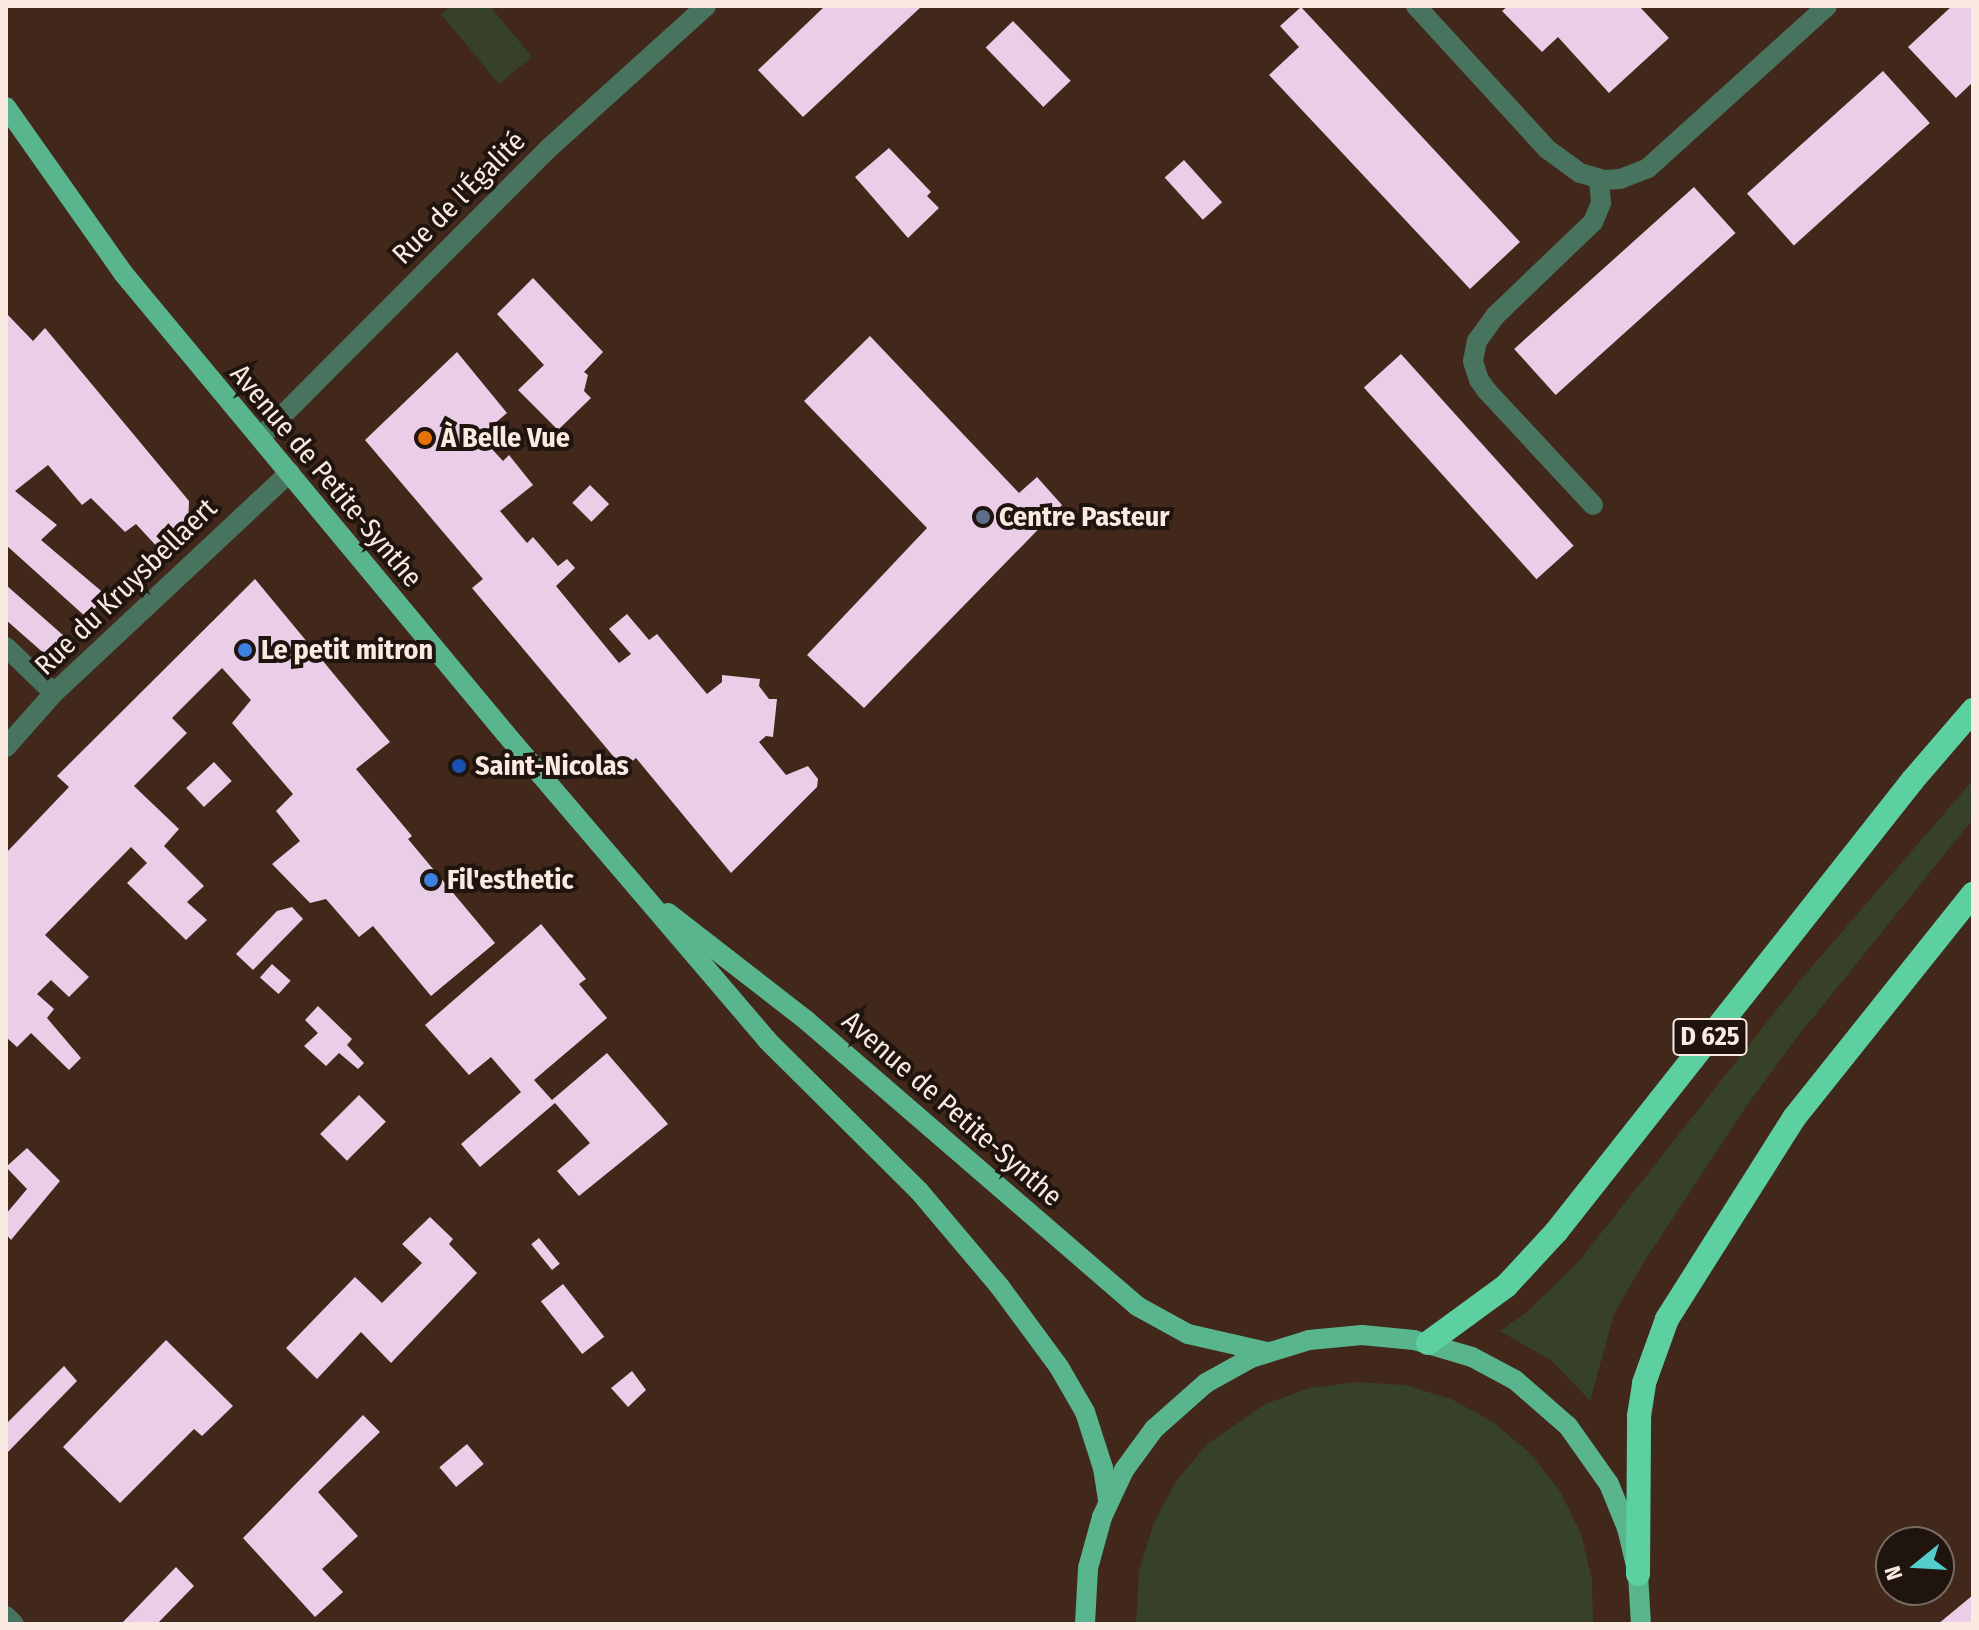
<!DOCTYPE html>
<html>
<head>
<meta charset="utf-8">
<style>
  body { margin:0 }
  #map { position:relative; width:1979px; height:1630px; overflow:hidden; background:#41281a; font-family:"Fira Sans Condensed",sans-serif }
  div>[style] { position:absolute }
  [style*='--x'] { left:calc(var(--x)*1px); top:calc(var(--y)*1px); width:calc(var(--w)*1px); rotate:calc(var(--a)*1deg) }
  .green>* { inset:0; background:#364128 }
  .building>* { inset:0; background:#eacee7; transform-origin:0 0 }
  .minor>* { height:20px; margin:-10px; padding:0 10px; transform-origin:10px; border-radius:10px; background:#48735f }
  .major>* { height:20px; margin:-10px; padding:0 10px; transform-origin:10px; border-radius:10px; background:#59b58e }
  .highway>* { height:24px; margin:-12px; padding:0 12px; transform-origin:12px; border-radius:12px; background:#5dd0a1 }
  .dots>* { width:22px; height:22px; translate:-50% -50%; box-sizing:border-box; border:4px solid #1f140e; border-radius:50% }
  span { translate:-50% -50%; white-space:nowrap; text-align:center; line-height:1.15; -webkit-text-stroke:8px #1f140e; paint-order:stroke }
  .shield-label span { padding:2px 6px; background:#1f140e; border:2px solid; border-radius:6px; -webkit-text-stroke-width:0 }
  .shield-label { font-size:26px; color:#fbeae1; font-weight:700 }
  .street-label { font-size:28px; color:#fbeae1 }
  .poi-label { font-size:28px; color:#fbeae1; font-weight:700 }
  .left { translate:0 -50%; text-align:left }
  .frame { position:absolute; inset:0; border:8px solid #fbeae1; pointer-events:none }
  .north { position:absolute; left:1875px; top:1526px; width:80px; height:80px; box-sizing:border-box; background:#1f140e; border:2px solid #776a62; border-radius:50%; rotate:252deg; font-size:22px; font-weight:700; line-height:32px; text-align:center; color:#fbeae1 }
  .north::after { content:''; display:block; margin:auto; width:28px; height:36px; background:#52cdcc; clip-path:polygon(50% 0,100% 100%,50% 72%,0 100%) }
</style>
</head>
<body>
<div id="map">
  <div class="green">
    <div style="clip-path:polygon(451px 6px,490px 6px,532px 57px,499px 84px,441px 14px)"></div>
    <div style="clip-path:polygon(1973px 780px,1973px 819px,1798px 1036px,1745px 1108px,1644px 1262px,1614px 1314px,1590px 1401px,1552px 1361px,1500px 1331px,1528px 1311px,1580px 1260px,1797px 984px)"></div>
    <div style="clip-path:polygon(1357px 1382px,1405px 1385px,1451px 1399px,1493px 1422px,1530px 1453px,1560px 1491px,1581px 1534px,1592px 1580px,1593px 1624px,1136px 1624px,1139px 1571px,1153px 1525px,1175px 1483px,1206px 1445px,1265px 1404px,1310px 1388px)"></div>
  </div>
  <div class="building">
    <div style="clip-path:polygon(825px 6px,922px 6px,803px 117px,758px 70px)"></div>
    <div style="clip-path:polygon(1508px 6px,1639px 6px,1669px 38px,1609px 93px,1558px 37px,1542px 52px,1502px 11px)"></div>
    <div style="clip-path:polygon(1952px 6px,1973px 6px,1973px 82px,1956px 98px,1908px 47px)"></div>
    <div style="clip-path:polygon(1301px 7px,1520px 242px,1470px 289px,1269px 75px,1299px 47px,1280px 26px)"></div>
    <div style="left:1013px;top:21px;width:83px;height:38px;rotate:46deg"></div>
    <div style="left:1883px;top:71px;width:70px;height:183px;rotate:48deg"></div>
    <div style="clip-path:polygon(889px 148px,931px 192px,927px 196px,939px 208px,908px 238px,855px 177px)"></div>
    <div style="left:1184px;top:160px;width:57px;height:26px;rotate:48deg"></div>
    <div style="left:1694px;top:187px;width:62px;height:242px;rotate:48deg"></div>
    <div style="clip-path:polygon(533px 278px,603px 352px,584px 372px,588px 375px,584px 391px,591px 398px,558px 430px,518px 390px,544px 365px,497px 314px)"></div>
    <div style="clip-path:polygon(6px 313px,33px 341px,45px 328px,189px 501px,188px 527px,160px 550px,136px 524px,125px 532px,91px 498px,82px 505px,48px 465px,15px 491px,57px 525px,41px 540px,106px 595px,87px 618px,6px 545px)"></div>
    <div style="clip-path:polygon(870px 336px,1019px 493px,1037px 477px,1062px 505px,864px 708px,807px 655px,927px 528px,804px 401px)"></div>
    <div style="clip-path:polygon(457px 352px,507px 413px,480px 436px,503px 461px,509px 455px,533px 485px,500px 511px,527px 543px,533px 537px,558px 566px,567px 559px,575px 568px,556px 586px,619px 663px,631px 654px,609px 629px,627px 614px,649px 640px,657px 634px,707px 694px,722px 682px,722px 675px,760px 679px,759px 686px,769px 699px,777px 699px,773px 737px,766px 736px,759px 742px,786px 775px,808px 766px,818px 779px,817px 787px,731px 873px,636px 758px,624px 769px,472px 588px,483px 579px,365px 440px)"></div>
    <div style="left:1401px;top:354px;width:258px;height:50px;rotate:48deg"></div>
    <div style="left:590px;top:485px;width:27px;height:25px;rotate:45deg"></div>
    <div style="clip-path:polygon(255px 579px,390px 742px,356px 769px,412px 836px,408px 839px,495px 943px,431px 996px,373px 926px,359px 937px,326px 899px,310px 903px,272px 864px,300px 841px,276px 811px,293px 794px,232px 723px,251px 700px,222px 668px,172px 718px,187px 733px,134px 786px,179px 829px,164px 846px,204px 886px,187px 902px,207px 920px,186px 940px,127px 883px,147px 863px,131px 847px,45px 935px,89px 977px,69px 997px,51px 980px,37px 994px,54px 1009px,47px 1018px,81px 1058px,69px 1070px,31px 1033px,17px 1047px,6px 1037px,6px 853px,69px 787px,57px 776px)"></div>
    <div style="clip-path:polygon(6px 585px,64px 636px,47px 656px,6px 620px)"></div>
    <div style="left:214px;top:762px;width:26px;height:38px;rotate:47deg"></div>
    <div style="clip-path:polygon(292px 907px,303px 919px,253px 970px,236px 954px,277px 911px)"></div>
    <div style="clip-path:polygon(541px 924px,586px 979px,579px 984px,607px 1018px,534px 1080px,552px 1100px,607px 1053px,668px 1124px,579px 1196px,557px 1171px,590px 1143px,555px 1103px,480px 1167px,461px 1144px,521px 1092px,491px 1057px,469px 1075px,425px 1025px)"></div>
    <div style="left:272px;top:964px;width:25px;height:18px;rotate:42deg"></div>
    <div style="clip-path:polygon(318px 1006px,352px 1039px,347px 1045px,364px 1063px,358px 1069px,339px 1053px,326px 1066px,304px 1046px,318px 1033px,305px 1020px)"></div>
    <div style="left:359px;top:1095px;width:38px;height:55px;rotate:45deg"></div>
    <div style="clip-path:polygon(27px 1148px,60px 1181px,11px 1240px,6px 1234px,6px 1214px,27px 1189px,6px 1167px)"></div>
    <div style="clip-path:polygon(430px 1217px,453px 1239px,449px 1244px,477px 1273px,391px 1363px,361px 1332px,317px 1379px,286px 1348px,355px 1277px,382px 1303px,422px 1263px,402px 1244px)"></div>
    <div style="left:539px;top:1238px;width:33px;height:10px;rotate:51deg"></div>
    <div style="left:563px;top:1284px;width:67px;height:28px;rotate:52deg"></div>
    <div style="clip-path:polygon(166px 1340px,233px 1406px,202px 1436px,194px 1429px,120px 1503px,63px 1447px)"></div>
    <div style="clip-path:polygon(64px 1366px,77px 1381px,6px 1454px,6px 1424px)"></div>
    <div style="clip-path:polygon(632px 1371px,646px 1390px,628px 1407px,611px 1388px)"></div>
    <div style="clip-path:polygon(363px 1415px,380px 1432px,318px 1492px,358px 1536px,322px 1569px,343px 1592px,315px 1617px,243px 1538px)"></div>
    <div style="left:467px;top:1444px;width:26px;height:36px;rotate:50deg"></div>
    <div style="clip-path:polygon(176px 1567px,194px 1586px,157px 1624px,121px 1624px)"></div>
    <div style="clip-path:polygon(1973px 1595px,1973px 1624px,1938px 1624px)"></div>
  </div>
  <div class="minor">
    <div style="--x:1416;--y:6;--w:194;--a:47.5"></div>
    <div style="--x:1547;--y:149;--w:41;--a:36"></div>
    <div style="--x:1580;--y:173;--w:26;--a:16"></div>
    <div style="--x:1605;--y:180;--w:15;--a:-4"></div>
    <div style="--x:1620;--y:179;--w:30;--a:-21"></div>
    <div style="--x:1648;--y:168;--w:241;--a:-42.1"></div>
    <div style="--x:260;--y:438;--w:408;--a:-45.1"></div>
    <div style="--x:548;--y:149;--w:213;--a:-42.1"></div>
    <div style="--x:1593;--y:505;--w:156;--a:-132.9"></div>
    <div style="--x:1487;--y:391;--w:14;--a:-126"></div>
    <div style="--x:1479;--y:380;--w:20;--a:-108"></div>
    <div style="--x:1473;--y:361;--w:20;--a:-79"></div>
    <div style="--x:1477;--y:341;--w:31;--a:-54"></div>
    <div style="--x:1495;--y:316;--w:136;--a:-43.8"></div>
    <div style="--x:1593;--y:222;--w:21;--a:-67"></div>
    <div style="--x:1601;--y:203;--w:24;--a:-95"></div>
    <div style="--x:6;--y:647;--w:66;--a:43.8"></div>
    <div style="--x:6;--y:747;--w:72;--a:-48.4"></div>
    <div style="--x:54;--y:693;--w:323;--a:-43.1"></div>
    <div style="--x:6;--y:1616;--w:11;--a:45"></div>
  </div>
  <div class="major">
    <div style="--x:6;--y:107;--w:203;--a:54.8"></div>
    <div style="--x:123;--y:273;--w:598;--a:50.29"></div>
    <div style="--x:505;--y:733;--w:404;--a:49.5"></div>
    <div style="--x:767;--y:1040;--w:214;--a:44.8"></div>
    <div style="--x:919;--y:1191;--w:126;--a:49.8"></div>
    <div style="--x:1000;--y:1287;--w:99;--a:53.6"></div>
    <div style="--x:1059;--y:1367;--w:52;--a:60"></div>
    <div style="--x:1085;--y:1412;--w:59;--a:72.2"></div>
    <div style="--x:1103;--y:1468;--w:33;--a:81"></div>
    <div style="--x:668;--y:913;--w:176;--a:37.8"></div>
    <div style="--x:807;--y:1021;--w:436;--a:40.8"></div>
    <div style="--x:1137;--y:1306;--w:58;--a:28.8"></div>
    <div style="--x:1188;--y:1334;--w:81;--a:12.8"></div>
    <div style="--x:1085;--y:1624;--w:56;--a:-86.9"></div>
    <div style="--x:1088;--y:1568;--w:53;--a:-74.6"></div>
    <div style="--x:1102;--y:1517;--w:52;--a:-64.9"></div>
    <div style="--x:1124;--y:1470;--w:51;--a:-53.8"></div>
    <div style="--x:1154;--y:1429;--w:69;--a:-41.5"></div>
    <div style="--x:1206;--y:1383;--w:51;--a:-29.1"></div>
    <div style="--x:1251;--y:1358;--w:61;--a:-17.2"></div>
    <div style="--x:1309;--y:1340;--w:53;--a:-5.4"></div>
    <div style="--x:1362;--y:1335;--w:52;--a:5.5"></div>
    <div style="--x:1414;--y:1340;--w:60;--a:16.3"></div>
    <div style="--x:1472;--y:1357;--w:49;--a:28.1"></div>
    <div style="--x:1515;--y:1380;--w:70;--a:41"></div>
    <div style="--x:1568;--y:1426;--w:71;--a:54.7"></div>
    <div style="--x:1609;--y:1484;--w:48;--a:67.8"></div>
    <div style="--x:1627;--y:1528;--w:47;--a:76.6"></div>
    <div style="--x:1638;--y:1574;--w:50;--a:86.6"></div>
  </div>
  <div class="highway">
    <div style="--x:1428;--y:1343;--w:97;--a:-36.2"></div>
    <div style="--x:1506;--y:1286;--w:74;--a:-47.2"></div>
    <div style="--x:1556;--y:1232;--w:575;--a:-51.71"></div>
    <div style="--x:1912;--y:781;--w:94;--a:-49.3"></div>
    <div style="--x:1638;--y:1574;--w:158;--a:-89.6"></div>
    <div style="--x:1639;--y:1416;--w:33;--a:-81"></div>
    <div style="--x:1644;--y:1383;--w:68;--a:-70.2"></div>
    <div style="--x:1667;--y:1319;--w:238;--a:-57.7"></div>
    <div style="--x:1794;--y:1118;--w:287;--a:-51.4"></div>
  </div>
  <div class="dots">
    <div style="left:425px;top:438px;background:#e8710a"></div>
    <div style="left:983px;top:517px;background:#5c6f8a"></div>
    <div style="left:245px;top:650px;background:#3f7fe0"></div>
    <div style="left:459px;top:766px;background:#1a4fb4"></div>
    <div style="left:431px;top:880px;background:#3f7fe0"></div>
  </div>
  <div class="shield-label">
    <span style="left:1710px;top:1037px">D 625</span>
  </div>
  <div class="street-label">
    <span style="left:459px;top:198px;rotate:-45deg">Rue de l'Égalité</span>
    <span style="left:326px;top:476px;rotate:50deg">Avenue de Petite-Synthe</span>
    <span style="left:126px;top:587px;rotate:-44deg">Rue du Kruysbellaert</span>
    <span style="left:952px;top:1109px;rotate:41deg">Avenue de Petite-Synthe</span>
  </div>
  <div class="poi-label">
    <span class="left" style="left:441px;top:438px">À Belle Vue</span>
    <span class="left" style="left:999px;top:517px">Centre Pasteur</span>
    <span class="left" style="left:261px;top:650px">Le petit mitron</span>
    <span class="left" style="left:475px;top:766px">Saint-Nicolas</span>
    <span class="left" style="left:447px;top:880px">Fil'esthetic</span>
  </div>
  <div class="frame"></div>
  <div class="north">N</div>
</div>
</body>
</html>
